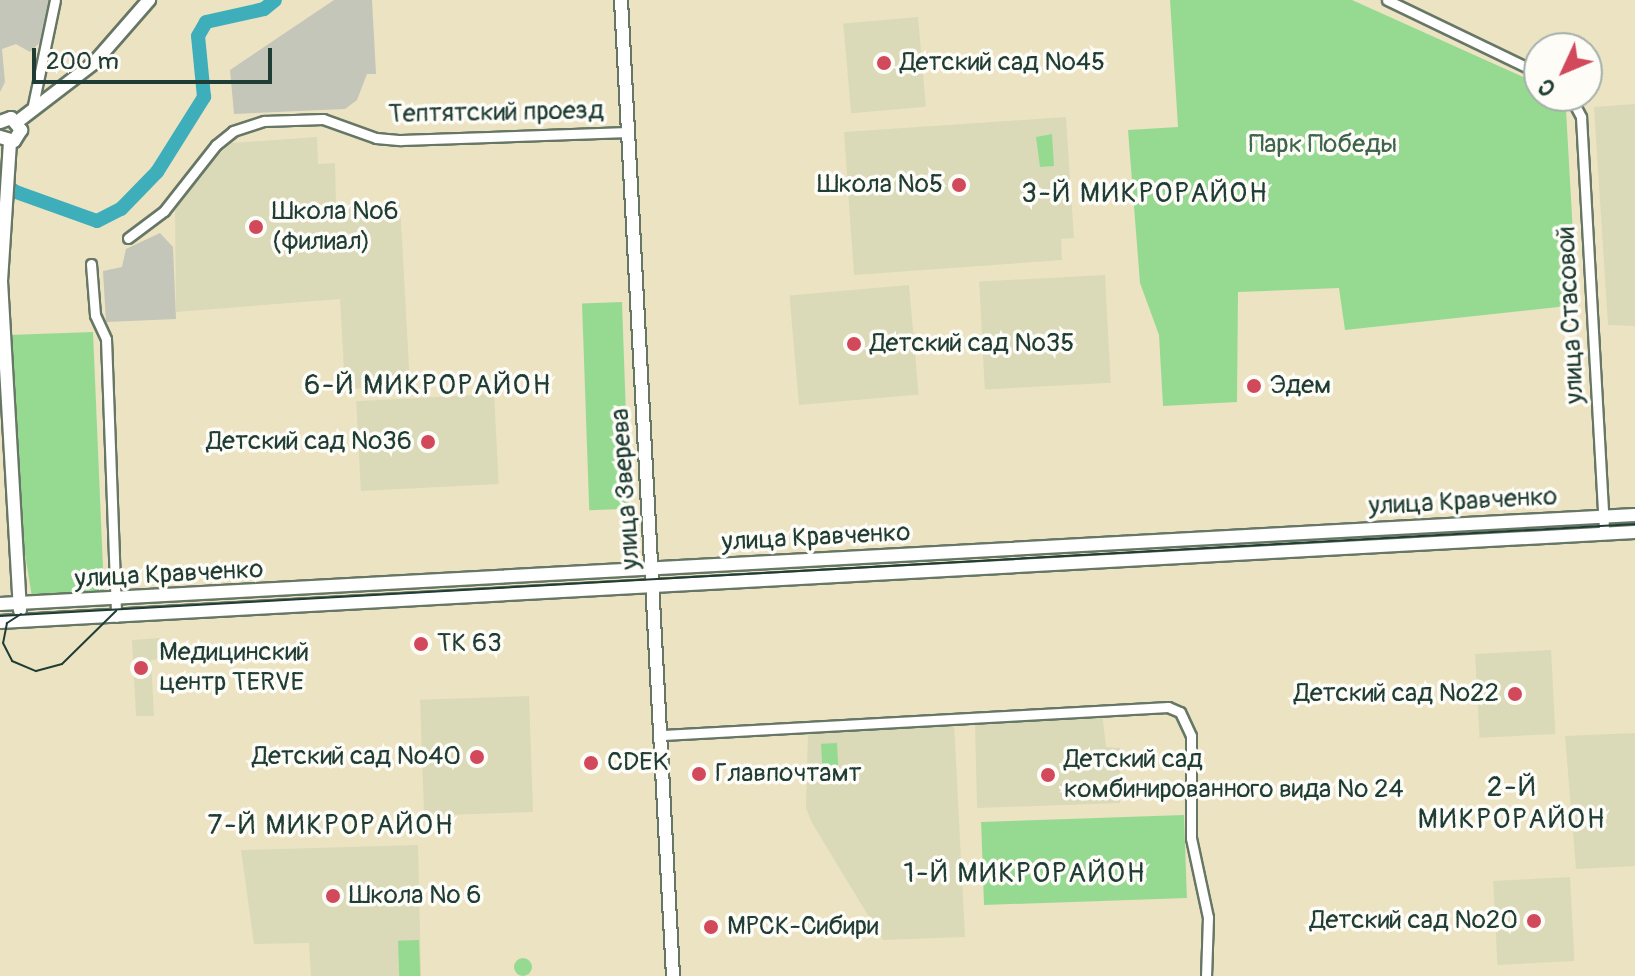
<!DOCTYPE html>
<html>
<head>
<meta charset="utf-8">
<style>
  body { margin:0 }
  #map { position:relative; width:1635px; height:976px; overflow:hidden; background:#ece3c3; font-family:Pangolin,sans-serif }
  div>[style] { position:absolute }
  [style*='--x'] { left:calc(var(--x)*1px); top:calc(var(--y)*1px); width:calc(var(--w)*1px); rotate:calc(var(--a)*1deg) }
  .built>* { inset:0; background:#dadab8; transform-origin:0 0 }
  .industrial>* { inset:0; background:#c3c6b9 }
  .green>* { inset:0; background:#96da92; transform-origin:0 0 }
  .round { border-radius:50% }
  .river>* { height:14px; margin:-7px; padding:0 7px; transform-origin:7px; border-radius:7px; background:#3faebb }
  .roads { filter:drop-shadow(2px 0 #677766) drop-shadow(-2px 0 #677766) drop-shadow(0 2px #677766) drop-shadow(0 -2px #677766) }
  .minor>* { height:9px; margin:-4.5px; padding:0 4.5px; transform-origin:4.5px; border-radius:4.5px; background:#fff }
  .major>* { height:12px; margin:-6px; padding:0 6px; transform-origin:6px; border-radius:6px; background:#fff }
  .tram>* { height:2px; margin:-1px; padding:0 1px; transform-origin:1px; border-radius:1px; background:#1f3d34 }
  .dots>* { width:22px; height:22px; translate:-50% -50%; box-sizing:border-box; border:4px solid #fdfcf7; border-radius:50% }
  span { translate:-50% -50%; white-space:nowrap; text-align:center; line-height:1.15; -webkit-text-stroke:7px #fdfcf7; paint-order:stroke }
  .poi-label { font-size:26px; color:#1f3d34 }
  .left { translate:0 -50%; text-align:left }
  .right { translate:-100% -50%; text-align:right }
  .street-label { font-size:26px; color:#1f3d34 }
  .park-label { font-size:26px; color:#3d644c }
  .neighbourhood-label { font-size:28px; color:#1f3d34; letter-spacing:2px }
  .north { position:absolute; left:1523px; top:32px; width:80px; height:80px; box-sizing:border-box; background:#fdfcf7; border:2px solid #a4b0a9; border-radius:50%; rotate:226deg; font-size:22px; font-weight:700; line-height:32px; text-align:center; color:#1f3d34 }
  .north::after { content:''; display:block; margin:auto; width:28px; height:36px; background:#d1495b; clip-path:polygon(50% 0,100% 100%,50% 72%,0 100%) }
  .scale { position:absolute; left:32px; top:48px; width:240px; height:36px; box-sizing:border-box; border:4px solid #1f3d34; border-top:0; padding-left:10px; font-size:24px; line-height:28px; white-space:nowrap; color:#1f3d34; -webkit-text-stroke:6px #fdfcf7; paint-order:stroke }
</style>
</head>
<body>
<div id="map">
  <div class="built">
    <div style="left:918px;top:17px;width:90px;height:75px;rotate:85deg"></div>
    <div style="clip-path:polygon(1635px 104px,1635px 326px,1608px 325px,1594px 107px)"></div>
    <div style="clip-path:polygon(1066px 117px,1074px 238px,1061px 239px,1062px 260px,854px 275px,844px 132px)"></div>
    <div style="clip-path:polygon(317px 137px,318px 164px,335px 163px,336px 206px,400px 203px,410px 386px,345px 389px,340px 299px,176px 312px,175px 207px,190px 179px,232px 143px)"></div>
    <div style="left:1105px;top:275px;width:108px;height:126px;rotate:87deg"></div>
    <div style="left:909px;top:285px;width:110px;height:120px;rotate:85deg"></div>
    <div style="left:494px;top:394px;width:90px;height:138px;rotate:87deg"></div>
    <div style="clip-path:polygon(161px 638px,162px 659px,151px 660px,154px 716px,136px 716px,132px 640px)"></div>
    <div style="left:1551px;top:650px;width:84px;height:76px;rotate:87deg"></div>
    <div style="left:529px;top:696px;width:116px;height:109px;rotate:88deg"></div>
    <div style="clip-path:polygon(1102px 712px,1106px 747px,1120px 748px,1120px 803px,977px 808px,975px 722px)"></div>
    <div style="clip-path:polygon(954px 723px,965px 937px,883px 940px,812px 823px,806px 808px,808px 730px)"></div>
    <div style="clip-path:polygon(1635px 733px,1635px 866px,1576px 869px,1565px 736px)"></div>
    <div style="clip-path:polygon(418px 845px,421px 976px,311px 976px,309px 943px,254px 944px,241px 850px)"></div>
    <div style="left:1570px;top:877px;width:84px;height:77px;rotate:87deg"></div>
  </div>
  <div class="industrial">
    <div style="clip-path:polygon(0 0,61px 0,52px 31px,30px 52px,16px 44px,2px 49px,5px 82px,0 92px)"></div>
    <div style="clip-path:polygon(334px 0,372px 0,376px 74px,367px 74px,357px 100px,345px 109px,234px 114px,230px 70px)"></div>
    <div style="clip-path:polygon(160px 233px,173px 247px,176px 319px,106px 322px,103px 271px,122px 267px,126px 249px)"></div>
  </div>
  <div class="green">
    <div style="clip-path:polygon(1170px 0,1352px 0,1539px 84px,1539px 96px,1554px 96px,1566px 110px,1577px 305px,1345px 330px,1339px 288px,1238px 292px,1237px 402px,1163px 406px,1159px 335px,1140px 283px,1128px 130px,1178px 127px)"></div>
    <div style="clip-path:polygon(1052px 134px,1054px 166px,1040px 167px,1036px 137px)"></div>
    <div style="left:622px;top:302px;width:207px;height:40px;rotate:88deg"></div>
    <div style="clip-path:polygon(93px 332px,104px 592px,32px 597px,22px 536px,9px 335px)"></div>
    <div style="left:837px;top:743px;width:35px;height:16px;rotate:87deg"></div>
    <div style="left:1184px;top:815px;width:83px;height:203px;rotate:88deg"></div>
    <div style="left:419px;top:940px;width:36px;height:21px;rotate:88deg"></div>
    <div class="round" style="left:514px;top:958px;width:18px;height:18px"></div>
  </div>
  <div class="river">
    <div style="--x:0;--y:181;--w:19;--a:35"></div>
    <div style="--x:16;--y:192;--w:86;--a:19.7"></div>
    <div style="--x:97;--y:221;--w:27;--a:-27"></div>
    <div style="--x:121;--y:209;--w:52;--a:-45.8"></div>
    <div style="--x:157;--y:172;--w:89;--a:-57.9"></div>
    <div style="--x:204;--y:97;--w:61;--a:-95.6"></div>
    <div style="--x:198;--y:36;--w:16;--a:-60"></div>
    <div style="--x:206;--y:22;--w:59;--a:-12.6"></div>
    <div style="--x:264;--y:9;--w:14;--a:-39"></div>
  </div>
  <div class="roads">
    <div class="minor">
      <div style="--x:1387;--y:0;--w:169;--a:25.7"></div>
      <div style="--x:1570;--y:96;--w:24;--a:62"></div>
      <div style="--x:1581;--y:117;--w:418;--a:86.8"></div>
      <div style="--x:32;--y:110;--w:112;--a:-78.2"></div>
      <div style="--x:128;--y:238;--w:45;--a:-36.9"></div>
      <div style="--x:164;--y:211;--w:84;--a:-51.8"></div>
      <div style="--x:216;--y:145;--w:22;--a:-39"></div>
      <div style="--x:233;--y:131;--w:33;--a:-18"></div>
      <div style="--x:264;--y:121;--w:59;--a:-1.9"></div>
      <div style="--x:323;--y:119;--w:56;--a:19.7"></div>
      <div style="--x:376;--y:138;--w:25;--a:5"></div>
      <div style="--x:401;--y:140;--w:227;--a:-2"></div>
      <div style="--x:91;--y:264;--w:51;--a:85.5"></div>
      <div style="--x:95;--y:315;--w:26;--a:65"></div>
      <div style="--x:106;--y:339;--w:278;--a:87.9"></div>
      <div style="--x:663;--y:735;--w:506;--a:-3.17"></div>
      <div style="--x:1168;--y:707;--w:13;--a:23"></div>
      <div style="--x:1180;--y:712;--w:26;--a:65"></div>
      <div style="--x:1191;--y:736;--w:102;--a:90"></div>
      <div style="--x:1191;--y:838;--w:81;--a:77.9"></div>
      <div style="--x:1208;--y:917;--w:59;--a:91.9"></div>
    </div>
    <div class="major">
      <div style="--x:621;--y:0;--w:977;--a:86.95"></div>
      <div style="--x:0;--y:122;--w:12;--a:-20"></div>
      <div style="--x:11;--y:118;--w:16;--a:50"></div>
      <div style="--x:21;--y:130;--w:13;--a:122"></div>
      <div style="--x:14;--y:141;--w:15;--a:-164"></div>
      <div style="--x:17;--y:122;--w:97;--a:-37.5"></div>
      <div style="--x:94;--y:63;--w:84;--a:-48.9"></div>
      <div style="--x:10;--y:142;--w:139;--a:93.7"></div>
      <div style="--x:1;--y:281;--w:330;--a:86.7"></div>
      <div style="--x:0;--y:604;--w:1637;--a:-3.12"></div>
      <div style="--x:0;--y:622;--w:1637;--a:-3.15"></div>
    </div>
  </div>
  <div class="tram">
    <div style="--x:21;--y:614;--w:17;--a:147"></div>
    <div style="--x:7;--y:623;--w:20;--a:101"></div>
    <div style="--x:3;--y:643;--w:20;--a:63"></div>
    <div style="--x:12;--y:661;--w:26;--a:23"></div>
    <div style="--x:36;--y:671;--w:27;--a:-15"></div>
    <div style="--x:62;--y:664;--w:76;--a:-44.5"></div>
    <div style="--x:0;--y:616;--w:1638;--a:-3.22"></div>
  </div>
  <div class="dots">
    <div style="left:884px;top:63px;background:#d1495b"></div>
    <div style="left:959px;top:185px;background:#d1495b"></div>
    <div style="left:256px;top:227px;background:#d1495b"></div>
    <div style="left:854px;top:344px;background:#d1495b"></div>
    <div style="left:1254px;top:386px;background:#d1495b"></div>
    <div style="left:428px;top:442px;background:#d1495b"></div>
    <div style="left:421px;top:644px;background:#d1495b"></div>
    <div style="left:141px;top:668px;background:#d1495b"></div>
    <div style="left:1515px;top:694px;background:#d1495b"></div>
    <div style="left:477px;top:757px;background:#d1495b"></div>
    <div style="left:591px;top:763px;background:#d1495b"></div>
    <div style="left:699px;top:774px;background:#d1495b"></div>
    <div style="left:1048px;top:775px;background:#d1495b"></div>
    <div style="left:333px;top:896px;background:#d1495b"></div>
    <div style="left:1534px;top:921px;background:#d1495b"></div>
    <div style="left:711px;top:927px;background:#d1495b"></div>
  </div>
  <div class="poi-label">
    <span class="left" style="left:900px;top:63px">Детский сад №45</span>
    <span class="right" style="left:943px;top:185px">Школа №5</span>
    <span class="left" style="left:272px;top:227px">Школа №6<br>(филиал)</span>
    <span class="left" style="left:870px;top:344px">Детский сад №35</span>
    <span class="left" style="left:1270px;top:386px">Эдем</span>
    <span class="right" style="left:412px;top:442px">Детский сад №36</span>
    <span class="left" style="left:437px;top:644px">ТК 63</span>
    <span class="left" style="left:159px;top:668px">Медицинский<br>центр TERVE</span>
    <span class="right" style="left:1499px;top:694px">Детский сад №22</span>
    <span class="right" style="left:461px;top:757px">Детский сад №40</span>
    <span class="left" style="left:1064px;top:775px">Детский сад<br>комбинированного вида № 24</span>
    <span class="left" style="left:607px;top:763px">CDEK</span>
    <span class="left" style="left:715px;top:774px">Главпочтамт</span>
    <span class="left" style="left:349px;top:896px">Школа № 6</span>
    <span class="right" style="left:1518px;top:921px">Детский сад №20</span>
    <span class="left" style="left:727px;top:927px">МРСК-Сибири</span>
  </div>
  <div class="street-label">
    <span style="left:496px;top:113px;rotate:-1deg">Тептятский проезд</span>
    <span style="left:1571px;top:315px;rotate:-93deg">улица Стасовой</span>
    <span style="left:626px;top:489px;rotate:-94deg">улица Зверева</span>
    <span style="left:1463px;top:502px;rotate:-3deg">улица Кравченко</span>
    <span style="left:816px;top:538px;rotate:-3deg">улица Кравченко</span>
    <span style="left:169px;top:575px;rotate:-3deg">улица Кравченко</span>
  </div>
  <div class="park-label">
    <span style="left:1323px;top:145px">Парк Победы</span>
  </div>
  <div class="neighbourhood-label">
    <span style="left:1145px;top:194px">3-Й МИКРОРАЙОН</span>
    <span style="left:428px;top:386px">6-Й МИКРОРАЙОН</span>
    <span style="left:1512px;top:804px">2-Й<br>МИКРОРАЙОН</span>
    <span style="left:331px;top:826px">7-Й МИКРОРАЙОН</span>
    <span style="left:1025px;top:874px">1-Й МИКРОРАЙОН</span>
  </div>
  <div class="north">С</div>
  <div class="scale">200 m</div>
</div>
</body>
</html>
